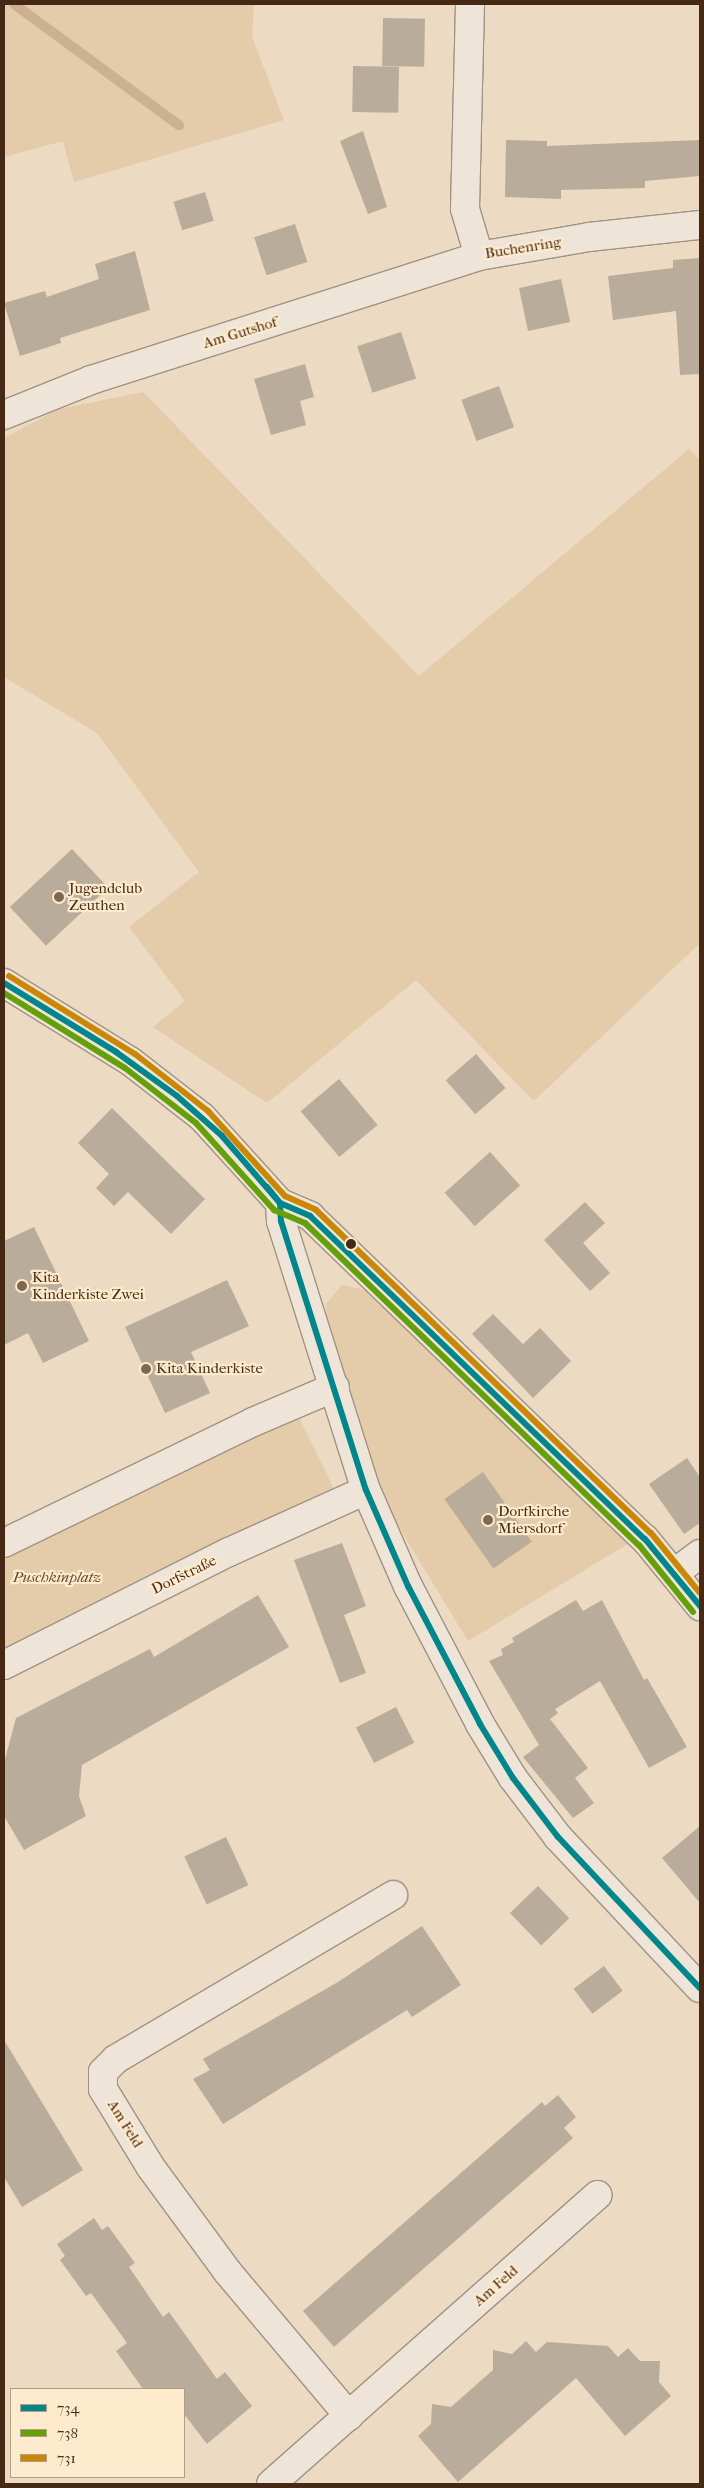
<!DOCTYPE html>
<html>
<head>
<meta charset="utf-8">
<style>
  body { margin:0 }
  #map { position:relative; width:704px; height:2488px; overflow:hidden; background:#ecdac2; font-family:"IM FELL French Canon",serif }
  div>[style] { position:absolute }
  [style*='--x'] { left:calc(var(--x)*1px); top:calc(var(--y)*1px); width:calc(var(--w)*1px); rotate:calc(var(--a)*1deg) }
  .green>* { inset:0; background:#e4cbaa }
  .stream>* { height:10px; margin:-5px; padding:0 5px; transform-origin:5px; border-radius:5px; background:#ccb191 }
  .building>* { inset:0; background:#baac9a; transform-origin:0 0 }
  .roads { filter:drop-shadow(1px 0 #a09282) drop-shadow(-1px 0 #a09282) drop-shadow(0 1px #a09282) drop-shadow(0 -1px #a09282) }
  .street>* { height:28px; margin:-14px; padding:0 14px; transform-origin:14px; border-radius:14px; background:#eee5d8 }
  .secondary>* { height:28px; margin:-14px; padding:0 14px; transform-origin:14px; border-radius:14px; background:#eee5d8 }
  .bus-1>* { height:6px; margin:-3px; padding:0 3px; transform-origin:3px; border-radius:3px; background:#00868b }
  .bus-2>* { height:6px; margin:-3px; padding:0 3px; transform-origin:3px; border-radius:3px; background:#659f09 }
  .bus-3>* { height:6px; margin:-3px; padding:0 3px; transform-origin:3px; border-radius:3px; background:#ca8705 }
  .dots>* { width:14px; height:14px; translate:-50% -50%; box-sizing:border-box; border:2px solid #feeacc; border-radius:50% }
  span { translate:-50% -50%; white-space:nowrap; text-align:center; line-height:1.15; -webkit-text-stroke:4.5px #feeacc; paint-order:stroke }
  .street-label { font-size:15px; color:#452914 }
  .poi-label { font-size:15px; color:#452914 }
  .left { translate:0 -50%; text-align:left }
  .park-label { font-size:15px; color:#64472e; font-style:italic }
  .frame { position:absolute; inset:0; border:5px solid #452914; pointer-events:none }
  .legend { position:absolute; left:10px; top:2388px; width:175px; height:90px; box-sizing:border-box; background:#feeacc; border:1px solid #b49d82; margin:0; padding:6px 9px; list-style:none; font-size:15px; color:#452914 }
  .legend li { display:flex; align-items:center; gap:10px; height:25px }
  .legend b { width:25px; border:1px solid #b49d82 }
</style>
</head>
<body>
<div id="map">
  <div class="green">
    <div style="clip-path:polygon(4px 4px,254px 4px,252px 37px,284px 120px,74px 182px,63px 141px,4px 157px)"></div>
    <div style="clip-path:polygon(143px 392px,419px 676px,689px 449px,700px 460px,700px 943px,534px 1101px,416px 980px,267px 1103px,153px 1027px,185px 1001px,129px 927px,199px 872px,97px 733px,4px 677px,4px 438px,59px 409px)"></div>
    <div style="clip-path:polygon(342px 1285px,369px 1291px,631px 1542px,468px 1641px,388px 1509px,326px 1333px,326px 1304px)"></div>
    <div style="clip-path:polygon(297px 1414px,334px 1489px,4px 1652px,4px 1556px)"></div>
  </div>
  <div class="stream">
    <div style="--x:14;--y:4;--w:205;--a:36.3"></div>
  </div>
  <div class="building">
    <div style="left:383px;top:18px;width:42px;height:48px;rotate:1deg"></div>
    <div style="left:353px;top:66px;width:46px;height:46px;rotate:1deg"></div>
    <div style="clip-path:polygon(363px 131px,387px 207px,368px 214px,340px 141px)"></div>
    <div style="clip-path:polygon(506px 140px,547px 141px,547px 146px,700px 140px,700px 176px,645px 181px,645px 188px,561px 190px,561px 199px,505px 197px)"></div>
    <div style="left:205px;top:192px;width:30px;height:33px;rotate:73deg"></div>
    <div style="left:295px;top:224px;width:40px;height:43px;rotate:72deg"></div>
    <div style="clip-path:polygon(135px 251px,150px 310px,60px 338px,61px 343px,20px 356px,4px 303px,45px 291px,47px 297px,99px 279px,95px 264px)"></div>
    <div style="clip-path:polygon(700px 258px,700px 374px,680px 375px,676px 311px,613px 320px,608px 276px,673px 268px,673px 260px)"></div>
    <div style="left:561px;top:279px;width:44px;height:43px;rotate:78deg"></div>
    <div style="left:401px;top:332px;width:49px;height:46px;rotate:72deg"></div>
    <div style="clip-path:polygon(305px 364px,314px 397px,300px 401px,306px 425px,271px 435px,254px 379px)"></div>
    <div style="left:499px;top:386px;width:44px;height:40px;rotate:70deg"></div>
    <div style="left:72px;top:849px;width:53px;height:85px;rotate:47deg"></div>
    <div style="left:476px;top:1054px;width:45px;height:40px;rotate:49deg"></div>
    <div style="left:339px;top:1079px;width:60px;height:50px;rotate:50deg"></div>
    <div style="clip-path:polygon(112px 1108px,205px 1199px,171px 1234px,128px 1192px,114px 1206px,96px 1188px,109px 1174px,78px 1143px)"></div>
    <div style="left:490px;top:1152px;width:45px;height:61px;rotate:48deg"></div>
    <div style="clip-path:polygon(585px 1202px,605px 1223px,583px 1243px,610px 1273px,590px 1291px,544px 1240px)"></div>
    <div style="clip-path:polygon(34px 1227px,89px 1341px,43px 1363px,28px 1333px,4px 1345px,4px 1241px)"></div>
    <div style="clip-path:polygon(227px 1280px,249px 1326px,191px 1352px,210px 1393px,165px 1413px,125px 1327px)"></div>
    <div style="clip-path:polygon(493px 1314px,523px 1344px,540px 1328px,571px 1361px,533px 1398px,472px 1334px)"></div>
    <div style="clip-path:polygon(687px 1458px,700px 1477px,700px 1523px,684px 1534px,649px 1484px)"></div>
    <div style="left:483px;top:1472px;width:85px;height:47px;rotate:55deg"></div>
    <div style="clip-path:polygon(342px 1543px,366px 1606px,344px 1615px,366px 1673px,340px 1683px,294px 1560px)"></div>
    <div style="clip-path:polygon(258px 1595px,289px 1647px,82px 1765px,79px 1796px,86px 1816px,24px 1850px,4px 1816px,4px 1763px,16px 1718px,150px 1649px,154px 1657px)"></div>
    <div style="clip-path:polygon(576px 1600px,583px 1611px,602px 1600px,644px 1680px,647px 1678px,687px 1747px,649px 1768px,600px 1681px,555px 1709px,558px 1713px,550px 1719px,588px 1768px,575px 1778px,594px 1803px,573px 1818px,523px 1757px,539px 1745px,489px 1661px,503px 1655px,501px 1649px,514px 1642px,512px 1638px)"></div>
    <div style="left:396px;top:1707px;width:40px;height:45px;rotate:63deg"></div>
    <div style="clip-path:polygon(700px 1826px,700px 1903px,662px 1858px)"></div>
    <div style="left:226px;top:1837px;width:53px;height:46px;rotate:65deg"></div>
    <div style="left:538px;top:1886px;width:45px;height:39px;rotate:46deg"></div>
    <div style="clip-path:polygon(422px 1926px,461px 1985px,412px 2017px,407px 2010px,223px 2124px,193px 2079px,210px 2070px,203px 2059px,338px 1982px)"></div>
    <div style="left:604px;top:1966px;width:31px;height:38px;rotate:53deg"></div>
    <div style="clip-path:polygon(4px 2040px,83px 2170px,22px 2207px,4px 2177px)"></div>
    <div style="clip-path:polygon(558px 2095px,576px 2117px,564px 2128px,573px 2138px,334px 2347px,303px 2311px,542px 2102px,545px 2106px)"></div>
    <div style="clip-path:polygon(94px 2218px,102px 2230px,108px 2226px,135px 2263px,129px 2267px,163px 2317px,169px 2312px,217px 2379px,225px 2372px,252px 2406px,207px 2444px,184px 2414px,184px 2389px,143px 2389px,116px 2351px,127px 2343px,91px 2293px,86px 2296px,60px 2260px,65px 2256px,57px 2244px)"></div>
    <div style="clip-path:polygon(526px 2341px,536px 2352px,547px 2342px,608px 2346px,618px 2357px,628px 2348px,640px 2361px,660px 2361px,659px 2382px,671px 2396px,625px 2436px,576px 2378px,458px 2482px,418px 2436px,431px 2424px,432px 2404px,451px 2407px,493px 2370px,493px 2350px,512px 2354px)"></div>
  </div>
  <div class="roads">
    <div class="street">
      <div style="--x:470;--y:4;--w:205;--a:91.4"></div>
      <div style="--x:465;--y:209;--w:49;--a:73.4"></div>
      <div style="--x:479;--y:256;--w:112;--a:-9.8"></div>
      <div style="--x:589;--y:237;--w:112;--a:-6.2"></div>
      <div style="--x:4;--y:415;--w:94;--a:-21.9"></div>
      <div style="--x:91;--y:380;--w:407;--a:-17.7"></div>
      <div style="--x:4;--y:1543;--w:277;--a:-25.9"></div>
      <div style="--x:253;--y:1422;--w:89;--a:-23.1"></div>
      <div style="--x:676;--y:1572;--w:30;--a:-37"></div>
      <div style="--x:4;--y:1665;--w:252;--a:-26.7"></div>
      <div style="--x:229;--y:1552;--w:150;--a:-24.3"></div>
      <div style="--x:349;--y:2416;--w:189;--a:-130.1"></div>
      <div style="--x:227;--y:2271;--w:130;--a:-126.3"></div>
      <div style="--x:150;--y:2166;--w:90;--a:-121.4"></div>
      <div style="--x:103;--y:2089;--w:17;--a:-90"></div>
      <div style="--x:103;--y:2072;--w:18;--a:-45"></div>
      <div style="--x:116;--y:2059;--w:322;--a:-30.6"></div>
      <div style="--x:271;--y:2484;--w:436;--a:-41.5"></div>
    </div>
    <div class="secondary">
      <div style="--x:4;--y:983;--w:148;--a:31.8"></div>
      <div style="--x:130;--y:1061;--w:91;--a:37.9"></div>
      <div style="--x:202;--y:1117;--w:116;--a:47.8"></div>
      <div style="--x:280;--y:1203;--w:33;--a:23"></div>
      <div style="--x:310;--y:1216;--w:465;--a:44"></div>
      <div style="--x:645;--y:1539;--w:87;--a:50.6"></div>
      <div style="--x:280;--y:1203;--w:18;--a:87"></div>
      <div style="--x:281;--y:1221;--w:282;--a:72.5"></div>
      <div style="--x:366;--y:1490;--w:105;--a:66.4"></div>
      <div style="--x:408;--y:1586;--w:156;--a:62.4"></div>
      <div style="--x:480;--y:1724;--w:63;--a:58.6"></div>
      <div style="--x:513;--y:1778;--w:74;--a:52.7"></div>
      <div style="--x:558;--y:1837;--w:207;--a:46.8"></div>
    </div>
  </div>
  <div class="bus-1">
    <div style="--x:4;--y:983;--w:132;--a:31.6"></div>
    <div style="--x:116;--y:1052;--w:75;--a:35.8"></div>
    <div style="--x:177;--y:1096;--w:60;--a:41.6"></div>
    <div style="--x:222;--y:1136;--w:89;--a:49.1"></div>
    <div style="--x:280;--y:1203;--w:18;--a:87"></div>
    <div style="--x:281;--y:1221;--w:282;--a:72.5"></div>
    <div style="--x:366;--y:1490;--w:105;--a:66.4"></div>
    <div style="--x:408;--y:1586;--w:156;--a:62.4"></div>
    <div style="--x:480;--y:1724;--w:63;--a:58.6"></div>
    <div style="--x:513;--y:1778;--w:74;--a:52.7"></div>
    <div style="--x:558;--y:1837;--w:207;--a:46.8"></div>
    <div style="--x:267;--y:1187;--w:21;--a:51"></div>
    <div style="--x:280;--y:1203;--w:33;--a:23"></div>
    <div style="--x:310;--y:1216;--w:465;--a:44"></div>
    <div style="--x:645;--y:1539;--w:87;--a:50.6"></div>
  </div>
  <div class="bus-2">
    <div style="--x:4;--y:993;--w:142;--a:31.8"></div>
    <div style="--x:125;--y:1068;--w:90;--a:37.8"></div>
    <div style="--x:196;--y:1123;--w:117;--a:48.1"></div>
    <div style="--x:274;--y:1210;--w:34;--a:23"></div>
    <div style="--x:305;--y:1223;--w:464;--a:44"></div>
    <div style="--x:639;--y:1545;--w:86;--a:51.1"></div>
  </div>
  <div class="bus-3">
    <div style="--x:9;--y:976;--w:148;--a:31.8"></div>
    <div style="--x:135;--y:1054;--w:93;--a:38"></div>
    <div style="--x:208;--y:1111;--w:115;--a:47.8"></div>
    <div style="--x:285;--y:1196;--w:34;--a:24"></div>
    <div style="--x:316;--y:1210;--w:465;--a:44"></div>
    <div style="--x:651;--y:1533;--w:77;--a:50.8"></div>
  </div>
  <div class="dots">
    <div style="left:59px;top:897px;background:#7f6751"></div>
    <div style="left:351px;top:1244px;background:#452914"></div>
    <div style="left:22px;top:1286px;background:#7f6751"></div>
    <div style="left:146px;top:1369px;background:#7f6751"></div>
    <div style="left:488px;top:1520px;background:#7f6751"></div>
  </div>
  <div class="street-label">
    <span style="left:523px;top:248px;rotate:-9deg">Buchenring</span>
    <span style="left:240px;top:333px;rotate:-17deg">Am Gutshof</span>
    <span style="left:184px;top:1575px;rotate:-26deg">Dorfstraße</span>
    <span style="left:125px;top:2124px;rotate:58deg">Am Feld</span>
    <span style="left:496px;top:2286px;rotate:-41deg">Am Feld</span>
  </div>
  <div class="poi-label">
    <span class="left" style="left:69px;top:897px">Jugendclub<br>Zeuthen</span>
    <span class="left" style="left:32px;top:1286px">Kita<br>Kinderkiste Zwei</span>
    <span class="left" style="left:156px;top:1369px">Kita Kinderkiste</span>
    <span class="left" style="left:498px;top:1520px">Dorfkirche<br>Miersdorf</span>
  </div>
  <div class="park-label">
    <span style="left:57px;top:1578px">Puschkinplatz</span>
  </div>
  <div class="frame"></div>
  <ul class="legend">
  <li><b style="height:6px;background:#00868b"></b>734</li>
  <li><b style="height:6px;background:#659f09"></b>738</li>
  <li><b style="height:6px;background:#ca8705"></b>731</li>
  </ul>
</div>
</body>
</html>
